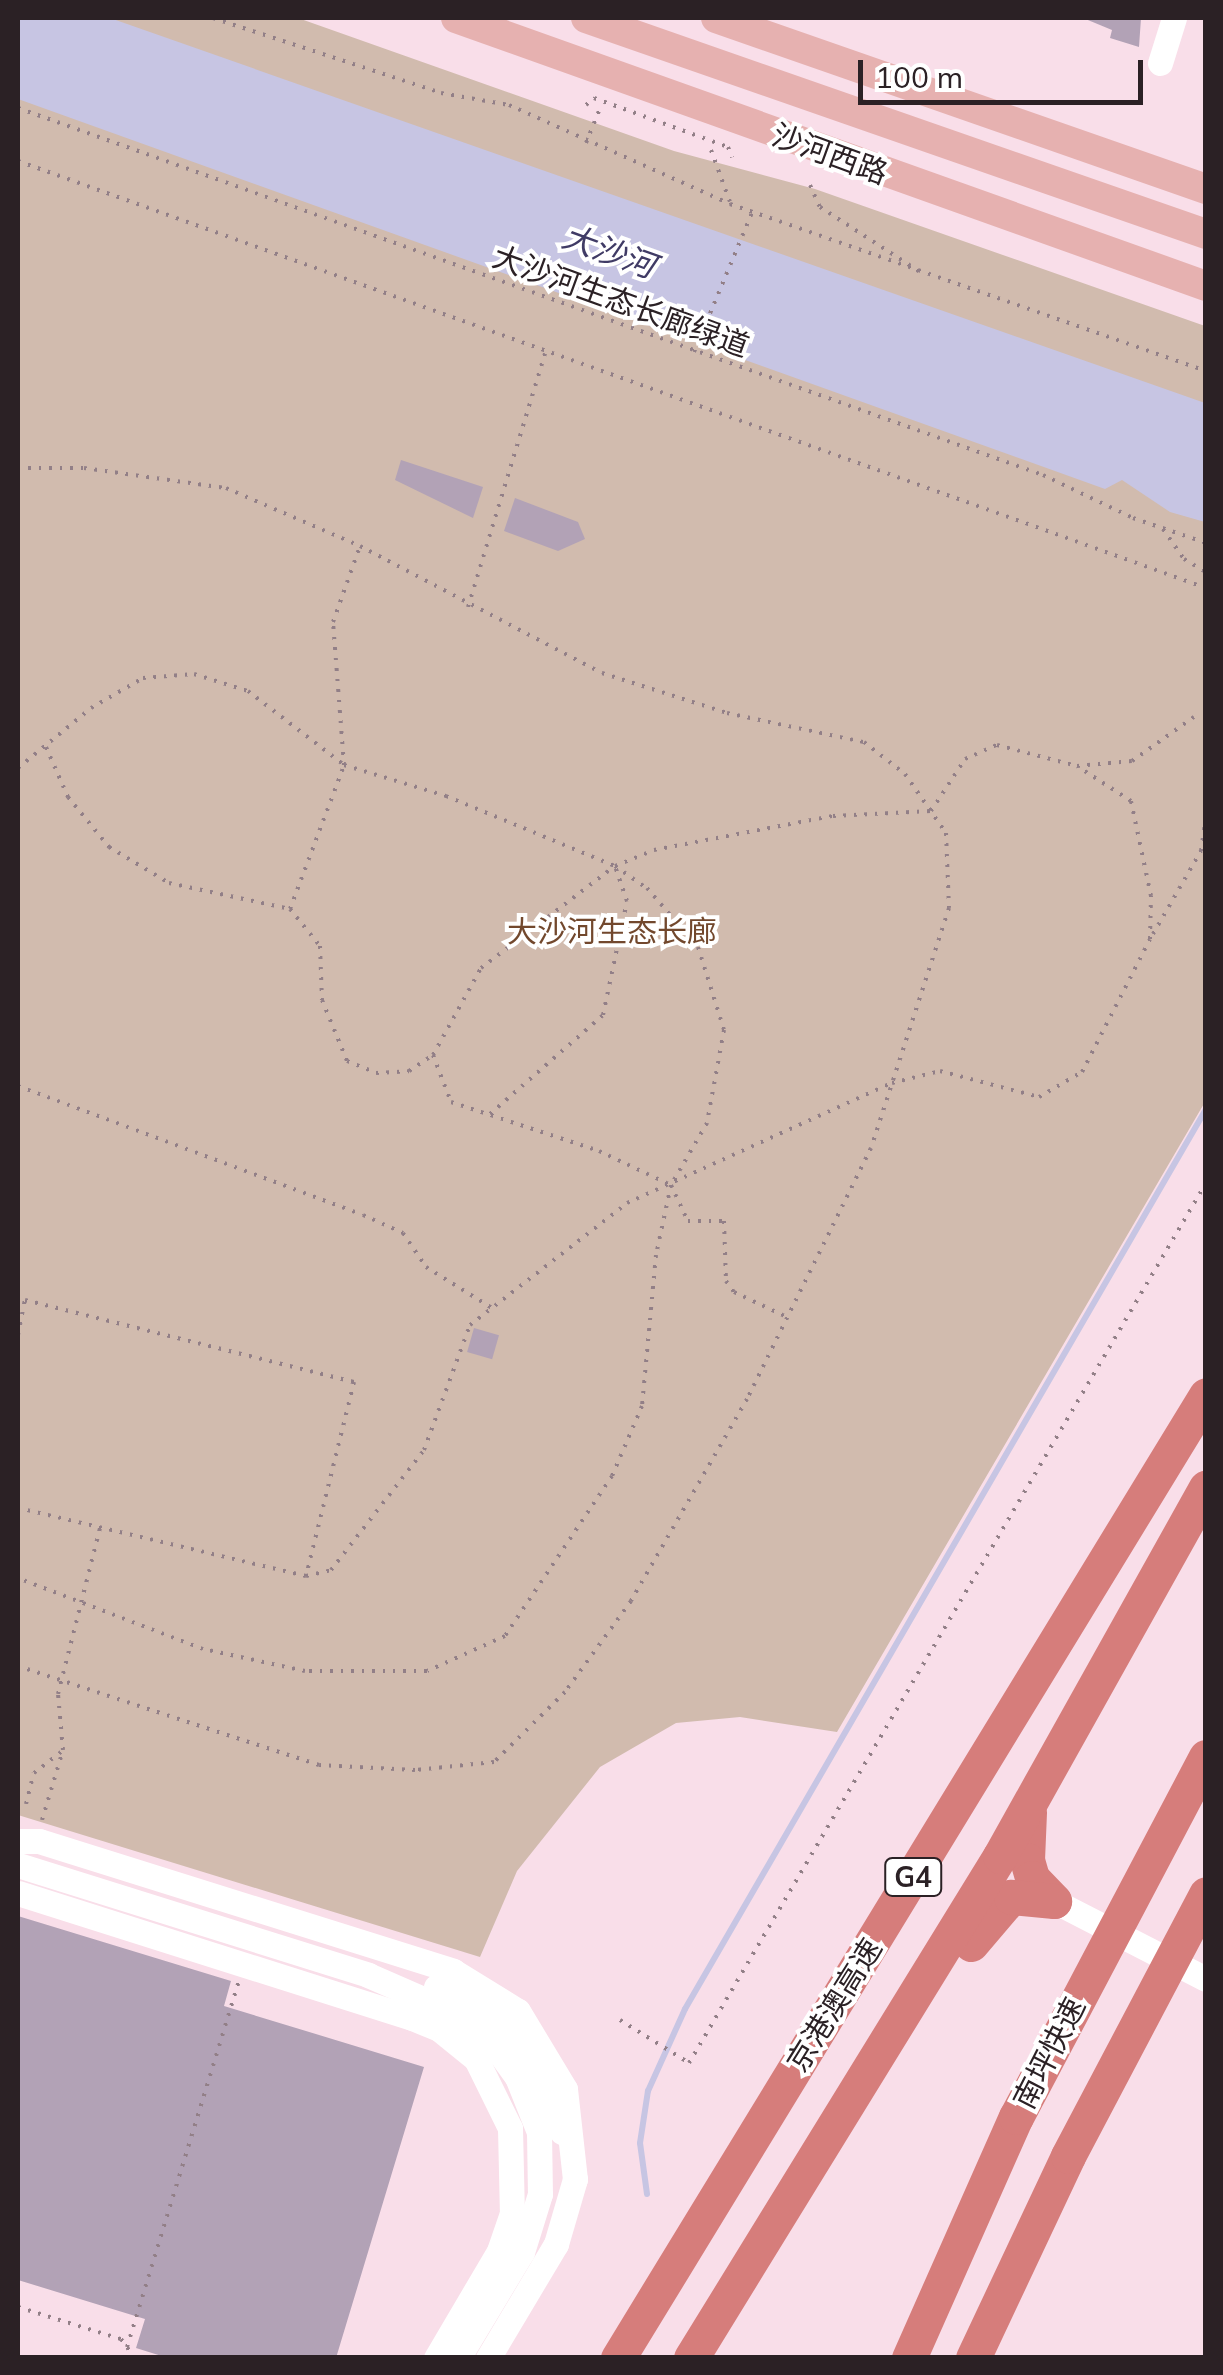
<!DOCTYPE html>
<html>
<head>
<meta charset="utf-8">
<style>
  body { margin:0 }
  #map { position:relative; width:1223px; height:2375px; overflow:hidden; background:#f9dee9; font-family:Mulish,"Noto Sans SC",sans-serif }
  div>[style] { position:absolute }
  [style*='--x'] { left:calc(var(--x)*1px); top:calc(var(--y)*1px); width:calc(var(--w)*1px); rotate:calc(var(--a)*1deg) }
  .green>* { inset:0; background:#d1bbae }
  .water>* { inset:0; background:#c7c5e3 }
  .stream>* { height:6px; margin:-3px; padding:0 3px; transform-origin:3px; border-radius:3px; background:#c7c5e3 }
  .building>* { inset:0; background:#b2a2b6; transform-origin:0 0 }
  .path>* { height:4px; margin-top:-2px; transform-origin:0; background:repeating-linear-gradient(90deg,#927f87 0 2.5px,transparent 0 10.5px) }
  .minor>* { height:25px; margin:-12.5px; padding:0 12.5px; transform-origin:12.5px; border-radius:12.5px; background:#fff }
  .major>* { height:30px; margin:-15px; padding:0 15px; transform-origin:15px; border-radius:15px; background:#e6b1b0 }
  .highway>* { height:35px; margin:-17.5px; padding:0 17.5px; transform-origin:17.5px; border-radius:17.5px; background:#d67d7b }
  span { translate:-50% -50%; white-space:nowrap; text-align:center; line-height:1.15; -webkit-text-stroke:8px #fff; paint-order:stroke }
  .shield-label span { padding:2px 8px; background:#fff; border:2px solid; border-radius:8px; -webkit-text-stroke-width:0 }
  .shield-label { font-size:28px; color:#2b2125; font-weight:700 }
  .street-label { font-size:30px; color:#2b2125 }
  .park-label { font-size:30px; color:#72482d }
  .water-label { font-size:32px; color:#403b65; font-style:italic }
  .frame { position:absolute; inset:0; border:20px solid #2b2125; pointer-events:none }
  .scale { position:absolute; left:858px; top:60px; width:285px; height:45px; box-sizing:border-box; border:5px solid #2b2125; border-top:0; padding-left:12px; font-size:30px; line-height:35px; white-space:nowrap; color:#2b2125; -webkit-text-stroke:8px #fff; paint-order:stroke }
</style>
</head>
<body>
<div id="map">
  <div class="green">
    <div style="clip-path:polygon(18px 18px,298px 18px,674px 151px,815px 189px,1205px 326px,1205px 1102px,837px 1732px,740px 1717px,676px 1723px,600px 1767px,517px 1871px,480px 1957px,18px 1815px)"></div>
  </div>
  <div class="water">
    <div style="clip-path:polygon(18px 18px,110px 18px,1205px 403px,1205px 522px,1170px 512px,1122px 480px,1105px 489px,18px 99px)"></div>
  </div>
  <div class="stream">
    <div style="--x:647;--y:2194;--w:51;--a:-97.8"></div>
    <div style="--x:640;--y:2143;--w:53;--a:-81.3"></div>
    <div style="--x:648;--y:2091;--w:90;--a:-65.7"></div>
    <div style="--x:685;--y:2009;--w:1040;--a:-59.93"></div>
  </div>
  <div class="building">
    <div style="clip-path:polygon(1083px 18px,1141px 18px,1139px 47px,1110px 38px,1112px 30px)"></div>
    <div style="clip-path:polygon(401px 460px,483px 487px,473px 518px,395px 480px)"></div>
    <div style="clip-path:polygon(515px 498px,578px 522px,585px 539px,558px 551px,504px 531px)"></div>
    <div style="left:474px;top:1328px;width:26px;height:25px;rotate:16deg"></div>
    <div style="clip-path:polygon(18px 1916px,231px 1981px,224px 2006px,424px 2067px,336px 2358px,168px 2358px,136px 2348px,145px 2319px,18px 2280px)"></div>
  </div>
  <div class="path">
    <div style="--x:213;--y:18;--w:240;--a:18.2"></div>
    <div style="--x:441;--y:93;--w:69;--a:10"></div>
    <div style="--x:509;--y:105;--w:242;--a:24.1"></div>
    <div style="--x:730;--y:204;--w:504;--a:19.33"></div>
    <div style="--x:586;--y:105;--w:11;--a:-41"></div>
    <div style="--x:594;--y:98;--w:143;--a:20.1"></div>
    <div style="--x:728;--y:147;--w:11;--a:68"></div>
    <div style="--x:18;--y:108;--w:1089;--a:19.7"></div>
    <div style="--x:1043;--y:475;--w:100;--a:25.5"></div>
    <div style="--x:1133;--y:518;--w:77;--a:18.9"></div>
    <div style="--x:586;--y:143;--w:35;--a:-68"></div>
    <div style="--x:711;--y:150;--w:55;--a:69.9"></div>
    <div style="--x:18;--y:161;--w:1262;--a:19.77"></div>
    <div style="--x:810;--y:185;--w:24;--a:66"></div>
    <div style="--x:820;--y:207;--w:123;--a:33"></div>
    <div style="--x:694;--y:352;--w:151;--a:-67.4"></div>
    <div style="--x:18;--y:468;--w:66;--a:0"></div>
    <div style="--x:84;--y:468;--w:143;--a:8"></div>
    <div style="--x:226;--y:488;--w:146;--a:23.4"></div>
    <div style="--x:360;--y:546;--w:273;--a:27.7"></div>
    <div style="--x:602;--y:673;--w:131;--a:17.7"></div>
    <div style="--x:727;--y:713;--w:140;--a:12"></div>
    <div style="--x:864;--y:742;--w:52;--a:38"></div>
    <div style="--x:905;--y:774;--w:72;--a:55.2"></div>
    <div style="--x:946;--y:833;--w:75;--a:87.7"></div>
    <div style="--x:949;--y:908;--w:252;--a:108"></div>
    <div style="--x:871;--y:1148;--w:280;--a:116.3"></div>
    <div style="--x:747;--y:1399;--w:233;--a:119.9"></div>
    <div style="--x:631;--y:1601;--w:112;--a:126"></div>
    <div style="--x:565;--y:1692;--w:100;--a:135.4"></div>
    <div style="--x:494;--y:1762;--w:79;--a:174.2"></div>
    <div style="--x:415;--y:1770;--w:96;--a:-177"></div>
    <div style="--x:319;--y:1765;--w:317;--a:-161.8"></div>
    <div style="--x:1163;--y:529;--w:37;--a:55"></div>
    <div style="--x:1184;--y:559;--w:26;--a:31"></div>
    <div style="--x:468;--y:607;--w:265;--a:-73.1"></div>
    <div style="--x:46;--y:747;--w:55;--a:66.3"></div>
    <div style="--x:68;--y:797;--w:65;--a:50.6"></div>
    <div style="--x:109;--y:847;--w:70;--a:31"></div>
    <div style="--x:169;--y:883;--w:124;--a:12.1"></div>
    <div style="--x:290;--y:909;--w:48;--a:51"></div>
    <div style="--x:320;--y:946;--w:54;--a:87.9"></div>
    <div style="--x:322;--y:1000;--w:66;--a:67.7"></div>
    <div style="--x:347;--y:1061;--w:31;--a:22"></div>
    <div style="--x:376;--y:1073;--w:33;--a:-3"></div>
    <div style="--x:409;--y:1071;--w:29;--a:-34"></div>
    <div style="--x:433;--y:1055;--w:99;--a:-61.1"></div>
    <div style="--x:481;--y:968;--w:168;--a:-37.3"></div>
    <div style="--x:615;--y:866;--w:42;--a:-22.3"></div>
    <div style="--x:654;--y:850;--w:182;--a:-10.8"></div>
    <div style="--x:833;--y:816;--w:98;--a:-2.9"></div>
    <div style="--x:931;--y:811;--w:62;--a:-56.8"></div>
    <div style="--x:965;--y:759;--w:35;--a:-24"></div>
    <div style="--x:997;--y:745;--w:83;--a:14.7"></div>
    <div style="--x:1077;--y:766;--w:55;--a:-5.2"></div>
    <div style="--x:1132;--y:761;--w:76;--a:-35.4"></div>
    <div style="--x:18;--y:768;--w:94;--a:-39.4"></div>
    <div style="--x:91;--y:708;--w:60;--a:-30"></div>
    <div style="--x:143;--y:678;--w:51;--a:-4.5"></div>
    <div style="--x:194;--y:674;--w:57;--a:17.5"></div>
    <div style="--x:248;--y:691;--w:121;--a:37.6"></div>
    <div style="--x:344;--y:765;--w:107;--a:16.9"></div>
    <div style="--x:446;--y:796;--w:183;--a:22.5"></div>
    <div style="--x:615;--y:866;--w:39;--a:35"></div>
    <div style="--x:647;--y:888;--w:78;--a:49.2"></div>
    <div style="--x:698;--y:947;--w:87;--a:72.6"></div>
    <div style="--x:724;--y:1030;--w:95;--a:100.4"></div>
    <div style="--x:707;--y:1123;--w:72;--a:120.1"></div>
    <div style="--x:671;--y:1185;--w:72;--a:102.1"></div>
    <div style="--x:656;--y:1255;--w:152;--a:95.3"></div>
    <div style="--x:642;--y:1406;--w:76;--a:113.2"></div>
    <div style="--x:612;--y:1476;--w:192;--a:123.8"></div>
    <div style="--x:505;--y:1636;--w:85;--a:155.8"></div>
    <div style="--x:427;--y:1671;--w:122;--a:180"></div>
    <div style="--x:305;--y:1671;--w:104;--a:-167.8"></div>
    <div style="--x:203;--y:1649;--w:198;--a:-159"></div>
    <div style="--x:290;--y:909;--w:154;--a:-69.4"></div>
    <div style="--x:344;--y:765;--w:143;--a:-94.4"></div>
    <div style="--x:333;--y:622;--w:81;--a:-70.4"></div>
    <div style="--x:1153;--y:934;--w:96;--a:-60"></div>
    <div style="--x:1201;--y:851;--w:36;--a:-82"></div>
    <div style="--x:433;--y:1055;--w:50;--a:69"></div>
    <div style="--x:451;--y:1102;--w:156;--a:18.3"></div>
    <div style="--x:599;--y:1151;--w:80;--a:25.3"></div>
    <div style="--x:671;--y:1185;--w:40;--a:65"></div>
    <div style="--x:688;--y:1221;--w:36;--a:0"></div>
    <div style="--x:724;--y:1221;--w:60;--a:88.1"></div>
    <div style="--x:726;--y:1281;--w:14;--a:54"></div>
    <div style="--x:734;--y:1292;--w:59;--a:25.3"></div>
    <div style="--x:18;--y:1086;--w:368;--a:20.5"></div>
    <div style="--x:363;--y:1215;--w:44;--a:24.2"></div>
    <div style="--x:403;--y:1233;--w:41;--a:55.9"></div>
    <div style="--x:426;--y:1267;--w:81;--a:31.9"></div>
    <div style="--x:490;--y:1114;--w:150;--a:-41.2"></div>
    <div style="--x:603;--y:1015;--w:116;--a:-78.1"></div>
    <div style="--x:627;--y:901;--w:37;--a:-109"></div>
    <div style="--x:18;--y:1335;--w:36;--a:-79"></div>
    <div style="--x:25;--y:1300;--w:339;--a:14"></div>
    <div style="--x:354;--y:1382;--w:200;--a:103.9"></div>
    <div style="--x:306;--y:1576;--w:296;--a:-166.7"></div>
    <div style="--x:306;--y:1576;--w:26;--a:-13"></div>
    <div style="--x:331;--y:1570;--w:152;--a:-52.2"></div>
    <div style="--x:424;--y:1450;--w:133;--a:-69.8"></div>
    <div style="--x:470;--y:1325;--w:199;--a:-37.8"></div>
    <div style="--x:627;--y:1203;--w:291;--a:-24.4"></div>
    <div style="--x:892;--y:1083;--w:49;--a:-14"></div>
    <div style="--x:940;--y:1071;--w:102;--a:14.7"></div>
    <div style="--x:1039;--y:1097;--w:50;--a:-30.2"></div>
    <div style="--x:1082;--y:1072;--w:149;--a:-62.9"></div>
    <div style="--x:1150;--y:939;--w:43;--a:-88.7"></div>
    <div style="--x:1151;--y:896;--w:97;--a:-101.9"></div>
    <div style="--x:1131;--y:801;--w:64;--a:-147.1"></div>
    <div style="--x:26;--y:1804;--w:32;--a:-76"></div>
    <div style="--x:34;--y:1773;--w:37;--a:-38"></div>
    <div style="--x:42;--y:1820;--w:73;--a:-73.3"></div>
    <div style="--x:63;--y:1750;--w:56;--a:-95.1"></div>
    <div style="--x:58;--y:1694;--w:171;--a:-75.8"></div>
    <div style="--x:620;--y:2020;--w:81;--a:31.9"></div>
    <div style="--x:689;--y:2063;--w:1021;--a:-59.57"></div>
    <div style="--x:18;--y:2307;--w:108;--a:17.3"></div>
    <div style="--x:121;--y:2339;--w:24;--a:54"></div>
    <div style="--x:127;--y:2347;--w:381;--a:-73"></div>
  </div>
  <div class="minor">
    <div style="--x:1160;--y:63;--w:47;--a:-72.7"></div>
    <div style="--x:18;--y:1841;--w:21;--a:0"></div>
    <div style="--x:39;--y:1841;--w:434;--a:17.4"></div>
    <div style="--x:453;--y:1971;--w:76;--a:31.6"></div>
    <div style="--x:518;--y:2011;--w:91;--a:58.9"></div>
    <div style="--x:565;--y:2089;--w:91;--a:83.7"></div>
    <div style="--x:575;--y:2179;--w:68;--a:106.3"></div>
    <div style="--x:556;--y:2244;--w:133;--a:120.8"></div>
    <div style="--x:18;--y:1865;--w:367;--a:17.4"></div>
    <div style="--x:368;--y:1975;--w:95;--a:23.6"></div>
    <div style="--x:455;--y:2013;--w:57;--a:41.5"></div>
    <div style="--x:498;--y:2051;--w:32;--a:54"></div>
    <div style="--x:517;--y:2077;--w:59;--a:68.2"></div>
    <div style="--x:539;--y:2132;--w:62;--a:89.1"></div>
    <div style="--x:540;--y:2194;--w:61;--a:107.2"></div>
    <div style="--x:522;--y:2252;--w:124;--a:121.1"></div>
    <div style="--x:18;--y:1893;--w:413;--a:17.6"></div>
    <div style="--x:412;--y:2018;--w:29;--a:22"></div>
    <div style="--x:439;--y:2029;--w:48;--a:39"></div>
    <div style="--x:476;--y:2059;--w:77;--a:63.8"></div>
    <div style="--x:510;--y:2128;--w:85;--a:88.7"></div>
    <div style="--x:512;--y:2213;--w:40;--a:108.9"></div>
    <div style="--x:499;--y:2251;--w:124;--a:120.5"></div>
    <div style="--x:1054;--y:1901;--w:171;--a:27.2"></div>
    <div style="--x:436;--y:1987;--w:52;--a:25.1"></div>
    <div style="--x:483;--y:2009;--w:50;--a:44.2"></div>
    <div style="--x:519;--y:2044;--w:98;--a:64"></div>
  </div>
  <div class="major">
    <div style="--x:456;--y:18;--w:796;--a:19.66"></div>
    <div style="--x:586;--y:18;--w:657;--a:19.21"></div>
    <div style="--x:716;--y:18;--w:519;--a:19.24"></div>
  </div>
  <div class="highway">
    <div style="--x:1029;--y:1812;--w:48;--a:92.4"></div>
    <div style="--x:1027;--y:1860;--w:19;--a:74"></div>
    <div style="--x:1032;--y:1878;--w:32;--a:46"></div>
    <div style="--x:971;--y:1944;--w:62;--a:-49.6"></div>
    <div style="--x:1011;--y:1897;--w:43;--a:5.3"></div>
    <div style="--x:618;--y:2358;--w:1128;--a:-58.59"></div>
    <div style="--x:691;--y:2358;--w:589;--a:-58.39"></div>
    <div style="--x:1000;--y:1856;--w:422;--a:-60.8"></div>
    <div style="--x:909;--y:2358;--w:264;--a:-66.1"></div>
    <div style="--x:1016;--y:2117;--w:407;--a:-62.2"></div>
    <div style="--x:973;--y:2358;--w:223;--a:-64.8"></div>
    <div style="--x:1068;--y:2156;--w:296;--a:-62.2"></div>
  </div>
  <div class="shield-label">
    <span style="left:913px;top:1877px">G4</span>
  </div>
  <div class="street-label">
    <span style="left:830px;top:154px;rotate:20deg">沙河西路</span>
    <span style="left:621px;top:301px;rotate:20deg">大沙河生态长廊绿道</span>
    <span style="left:834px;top:2005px;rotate:-58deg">京港澳高速</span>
    <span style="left:1049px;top:2053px;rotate:-63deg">南坪快速</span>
  </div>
  <div class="park-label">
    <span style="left:612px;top:931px">大沙河生态长廊</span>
  </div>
  <div class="water-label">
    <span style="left:609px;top:251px;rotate:20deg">大沙河</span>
  </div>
  <div class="frame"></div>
  <div class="scale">100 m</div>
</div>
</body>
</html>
